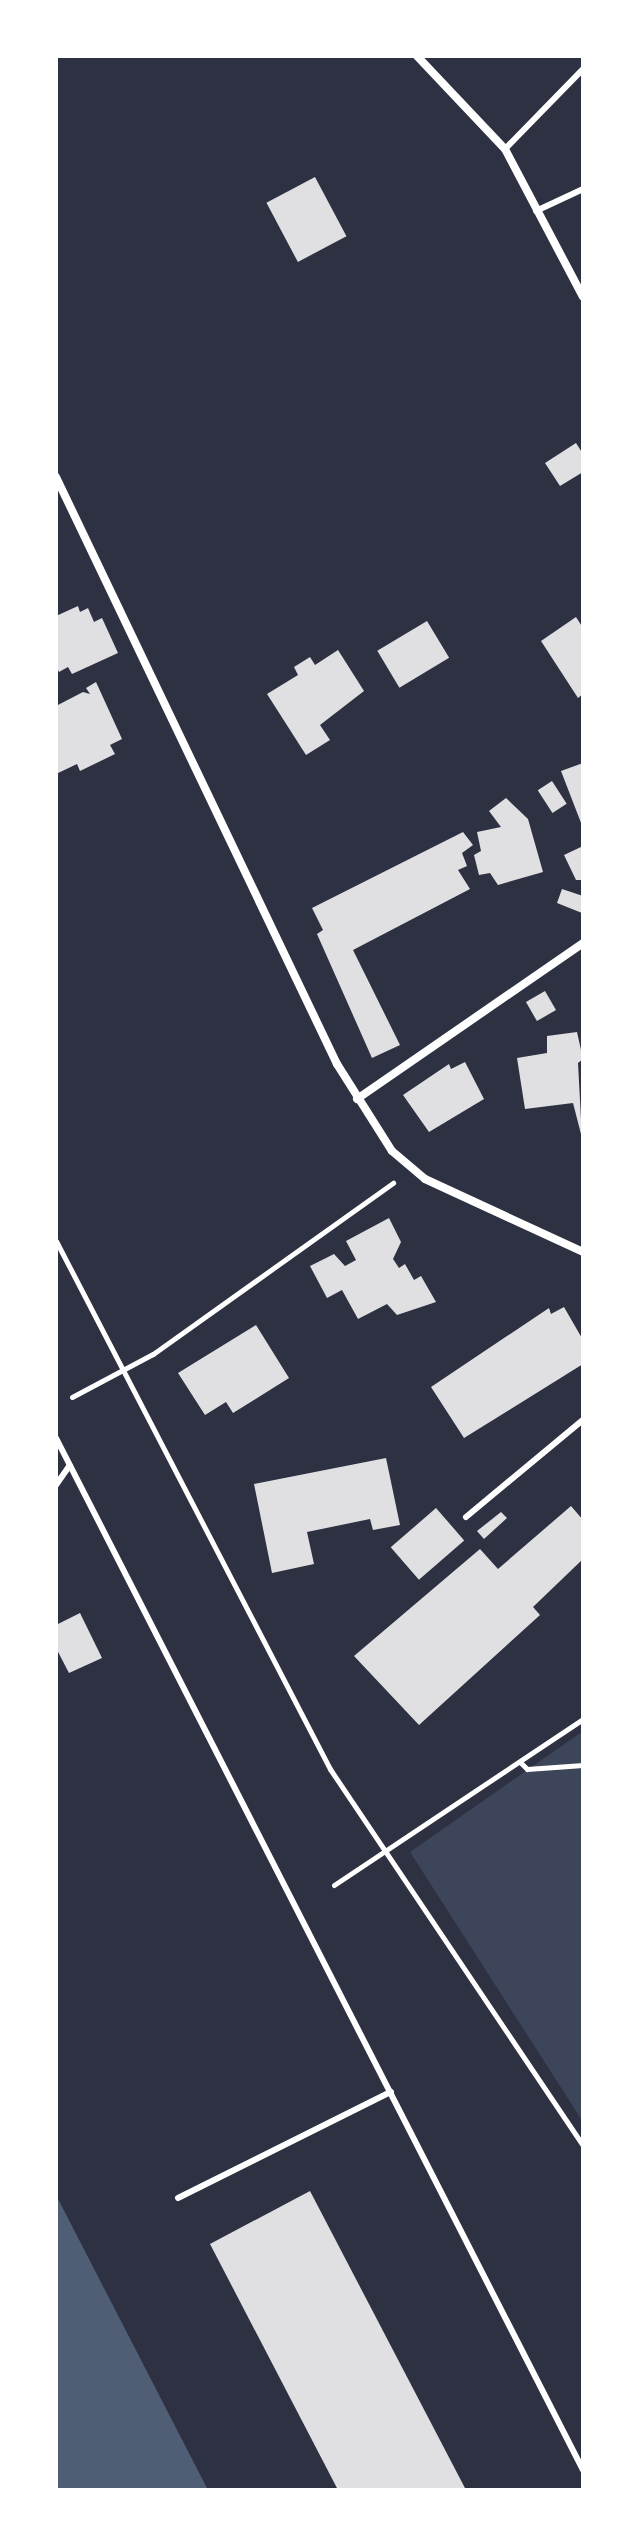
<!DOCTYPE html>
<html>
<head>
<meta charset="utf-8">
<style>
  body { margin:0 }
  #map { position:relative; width:639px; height:2546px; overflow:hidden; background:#2d3142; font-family:Merriweather,serif }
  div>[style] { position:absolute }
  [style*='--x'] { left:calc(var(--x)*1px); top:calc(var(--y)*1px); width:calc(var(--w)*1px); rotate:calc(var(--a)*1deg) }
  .green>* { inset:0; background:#3c4559 }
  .water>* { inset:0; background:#4f5d75 }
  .building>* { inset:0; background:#e0e0e3; transform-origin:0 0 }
  .path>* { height:5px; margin:-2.5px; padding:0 2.5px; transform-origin:2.5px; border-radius:2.5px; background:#fff }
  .service>* { height:6px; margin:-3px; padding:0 3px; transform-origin:3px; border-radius:3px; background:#fff }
  .minor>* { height:8px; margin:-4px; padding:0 4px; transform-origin:4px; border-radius:4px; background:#fff }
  span { translate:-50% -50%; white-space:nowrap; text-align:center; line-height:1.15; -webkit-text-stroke:8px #fff; paint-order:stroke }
  .frame { position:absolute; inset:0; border:58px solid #fff; pointer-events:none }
</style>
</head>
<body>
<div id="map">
  <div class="green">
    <div style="clip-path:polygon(583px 1731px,583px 2122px,410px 1852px)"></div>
  </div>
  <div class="water">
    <div style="clip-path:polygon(56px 2195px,208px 2490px,56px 2490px)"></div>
  </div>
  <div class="building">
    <div style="left:315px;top:177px;width:67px;height:55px;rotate:62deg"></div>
    <div style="clip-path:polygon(576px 443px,583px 454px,583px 472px,560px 486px,545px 463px)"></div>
    <div style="clip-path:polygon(78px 606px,80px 612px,88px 608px,94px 622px,102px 618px,118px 653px,72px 674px,68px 667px,59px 672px,56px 666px,56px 616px)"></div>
    <div style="clip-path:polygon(576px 617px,583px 628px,583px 694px,578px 698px,541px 641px)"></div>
    <div style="left:427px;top:621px;width:43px;height:58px;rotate:59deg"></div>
    <div style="clip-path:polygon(338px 650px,364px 691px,320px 725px,330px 740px,306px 755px,267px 694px,298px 675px,294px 667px,310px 657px,315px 665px)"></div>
    <div style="clip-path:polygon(96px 682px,122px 739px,110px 745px,115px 754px,80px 771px,77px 764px,56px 774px,56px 706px,83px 692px,90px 694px,86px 688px)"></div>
    <div style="clip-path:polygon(583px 763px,583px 828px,561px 771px)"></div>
    <div style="left:552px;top:781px;width:27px;height:17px;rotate:57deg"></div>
    <div style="clip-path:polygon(506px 798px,528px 819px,543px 872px,498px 885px,490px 873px,479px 875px,474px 855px,481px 851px,477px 832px,501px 827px,489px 811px)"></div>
    <div style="clip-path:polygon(463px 832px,473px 845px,462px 853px,467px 866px,458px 870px,470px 889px,353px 950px,400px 1045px,372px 1058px,317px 934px,323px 930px,312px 908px)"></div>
    <div style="clip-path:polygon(583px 846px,583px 880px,576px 880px,564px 855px)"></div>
    <div style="clip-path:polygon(562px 889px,583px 896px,582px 913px,557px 903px)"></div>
    <div style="left:545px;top:991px;width:22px;height:22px;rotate:60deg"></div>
    <div style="clip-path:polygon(577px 1032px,583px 1059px,578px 1063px,582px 1138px,573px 1103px,525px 1109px,517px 1058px,547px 1053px,547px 1036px)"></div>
    <div style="clip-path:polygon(465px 1062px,484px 1099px,429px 1132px,403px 1095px,449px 1064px,451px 1069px)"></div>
    <div style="clip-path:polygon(389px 1218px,401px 1242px,393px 1259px,399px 1268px,405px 1264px,414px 1280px,421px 1276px,436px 1302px,397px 1315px,387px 1304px,358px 1319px,342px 1290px,327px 1298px,310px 1266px,334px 1254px,345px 1266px,356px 1260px,346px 1241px)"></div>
    <div style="clip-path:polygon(564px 1307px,583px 1340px,583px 1364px,464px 1438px,431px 1387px,549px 1308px,551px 1314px)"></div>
    <div style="clip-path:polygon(256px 1325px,289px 1378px,233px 1413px,226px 1402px,205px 1415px,178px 1373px)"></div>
    <div style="clip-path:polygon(386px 1458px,400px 1525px,373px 1530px,370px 1519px,307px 1532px,314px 1564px,272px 1573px,254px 1484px)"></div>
    <div style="clip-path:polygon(571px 1506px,583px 1520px,583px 1559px,533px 1607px,540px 1615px,419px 1725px,354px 1656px,480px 1549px,498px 1569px)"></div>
    <div style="left:436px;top:1508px;width:43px;height:60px;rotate:49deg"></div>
    <div style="clip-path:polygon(501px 1512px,507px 1518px,484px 1539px,477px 1531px)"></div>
    <div style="clip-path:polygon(80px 1613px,102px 1658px,69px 1673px,56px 1648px,56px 1625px)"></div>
    <div style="clip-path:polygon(310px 2191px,466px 2490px,338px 2490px,210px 2244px)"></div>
  </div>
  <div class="path">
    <div style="--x:56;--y:1241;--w:595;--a:62.57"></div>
    <div style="--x:330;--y:1769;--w:453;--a:56.1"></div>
    <div style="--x:72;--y:1397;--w:92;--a:-28"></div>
    <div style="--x:153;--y:1354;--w:295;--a:-35.5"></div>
    <div style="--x:520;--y:1762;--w:10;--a:45"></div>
    <div style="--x:527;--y:1769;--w:56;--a:-4.1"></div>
    <div style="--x:334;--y:1885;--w:299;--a:-33.7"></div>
  </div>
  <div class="service">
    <div style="--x:505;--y:149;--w:112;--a:-45.7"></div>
    <div style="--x:536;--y:211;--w:52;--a:-25.1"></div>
    <div style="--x:56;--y:1438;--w:1159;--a:62.95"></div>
    <div style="--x:56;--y:1485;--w:24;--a:-55"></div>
    <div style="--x:466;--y:1517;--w:152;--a:-39.7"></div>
    <div style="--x:178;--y:2198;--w:238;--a:-26.5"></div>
  </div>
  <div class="minor">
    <div style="--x:417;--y:56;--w:128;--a:46.6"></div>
    <div style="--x:505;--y:149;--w:167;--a:62.2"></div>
    <div style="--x:56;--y:477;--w:651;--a:64.42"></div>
    <div style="--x:337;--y:1064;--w:103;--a:57.7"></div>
    <div style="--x:392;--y:1151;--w:43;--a:40.3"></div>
    <div style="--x:425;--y:1179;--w:174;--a:24.8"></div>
    <div style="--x:357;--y:1099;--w:275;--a:-34.6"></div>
  </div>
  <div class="frame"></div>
</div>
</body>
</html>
